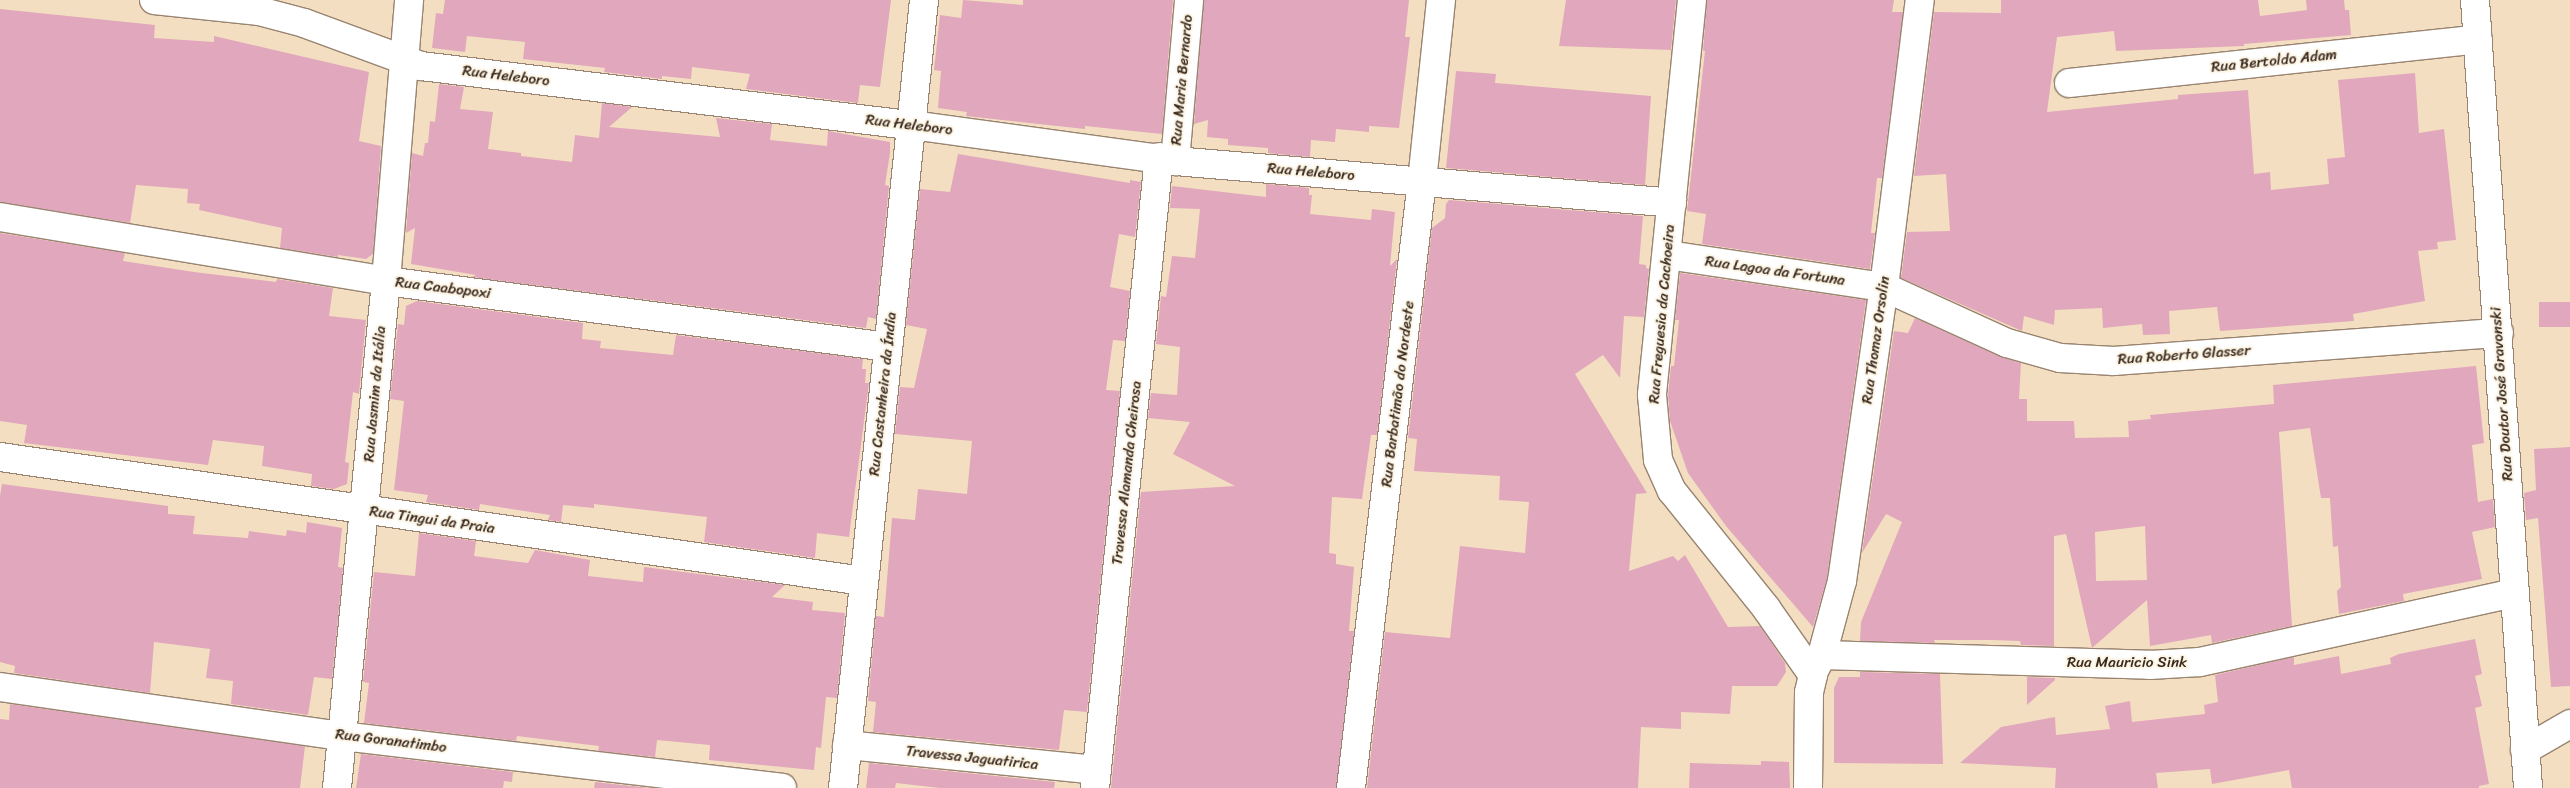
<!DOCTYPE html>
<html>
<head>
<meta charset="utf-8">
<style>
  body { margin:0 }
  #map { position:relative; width:2570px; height:788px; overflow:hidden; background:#f4dec1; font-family:Sriracha,sans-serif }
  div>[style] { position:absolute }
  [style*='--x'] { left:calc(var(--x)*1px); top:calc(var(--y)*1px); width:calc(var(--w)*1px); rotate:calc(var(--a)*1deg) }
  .building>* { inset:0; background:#e1a7bc; transform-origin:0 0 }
  .roads { filter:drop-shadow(1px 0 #988470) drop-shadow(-1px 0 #988470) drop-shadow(0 1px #988470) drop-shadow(0 -1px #988470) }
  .minor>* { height:28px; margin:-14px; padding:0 14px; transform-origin:14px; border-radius:14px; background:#fff }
  .tertiary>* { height:28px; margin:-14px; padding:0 14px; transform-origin:14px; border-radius:14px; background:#fff }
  span { translate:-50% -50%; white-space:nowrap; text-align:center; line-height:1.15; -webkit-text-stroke:4px #fcf5e5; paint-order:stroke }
  .street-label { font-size:15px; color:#3b2a1e }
</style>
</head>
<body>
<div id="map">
  <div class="building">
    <div style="clip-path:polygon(445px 0,891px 0,880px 87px,860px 85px,858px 103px,746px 89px,750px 74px,692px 67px,691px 79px,662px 76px,662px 79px,604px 72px,605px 68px,523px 59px,525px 42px,467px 36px,465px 52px,432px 48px,436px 13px,443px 14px)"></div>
    <div style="clip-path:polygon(963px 0,1023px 5px,1023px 0,1173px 0,1162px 134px,1085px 126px,1085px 129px,966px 116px,967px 112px,938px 108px,941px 71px,934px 70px,940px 15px,961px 18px)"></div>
    <div style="clip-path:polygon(1204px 0,1409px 0,1405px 37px,1410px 37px,1399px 128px,1369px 126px,1369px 132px,1336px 129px,1335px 142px,1311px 140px,1310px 157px,1268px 153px,1268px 148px,1228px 145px,1228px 139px,1207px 137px,1208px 120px,1194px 124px)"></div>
    <div style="clip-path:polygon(1566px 0,1676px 0,1671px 50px,1559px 46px)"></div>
    <div style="clip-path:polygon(1707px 0,1894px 0,1892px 12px,1903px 12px,1882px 178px,1877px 178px,1871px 233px,1875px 233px,1870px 269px,1702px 244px,1706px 214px,1687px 211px,1705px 51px,1703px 51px)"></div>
    <div style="clip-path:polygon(2001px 0,2258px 0,2260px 16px,2307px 10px,2306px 0,2344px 0,2345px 10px,2349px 10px,2351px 35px,2244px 44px,2244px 46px,2116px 51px,2114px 31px,2057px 37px,2047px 112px,2178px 99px,2178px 95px,2248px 90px,2254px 174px,2270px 172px,2271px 190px,2329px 184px,2327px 159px,2345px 157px,2338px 80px,2415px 73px,2419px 133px,2444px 129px,2456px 240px,2437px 242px,2438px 249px,2418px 251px,2425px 301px,2353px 314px,2354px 321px,2220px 331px,2217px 307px,2169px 311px,2170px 334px,2143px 335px,2142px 324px,2103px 328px,2102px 308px,2055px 310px,2054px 325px,2024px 316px,2022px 331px,1901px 278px,1907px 232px,1950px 231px,1946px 174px,1914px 176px,1934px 12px,2001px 13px)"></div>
    <div style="clip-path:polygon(0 9px,155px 25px,154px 38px,214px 42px,214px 36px,369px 72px,359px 141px,381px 146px,373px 254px,366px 259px,338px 255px,338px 257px,280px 248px,282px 228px,199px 210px,200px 204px,187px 203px,188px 189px,136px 185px,130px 223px,0 202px)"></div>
    <div style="clip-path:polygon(1456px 71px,1496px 74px,1495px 83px,1651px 96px,1645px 185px,1446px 168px)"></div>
    <div style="clip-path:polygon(439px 84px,464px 87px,460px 109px,493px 112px,488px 149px,521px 153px,521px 156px,572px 162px,575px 135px,599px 138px,602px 103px,632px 107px,609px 127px,720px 137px,716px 118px,772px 124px,770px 140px,827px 146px,828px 131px,890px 142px,890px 153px,885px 185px,889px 186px,876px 319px,868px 317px,866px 328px,472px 277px,476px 275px,411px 264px,415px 228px,406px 233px,412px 153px,423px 156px,425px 143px,428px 143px,430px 121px,435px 122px)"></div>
    <div style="clip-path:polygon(958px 154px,1130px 183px,1130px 180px,1141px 182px,1135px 237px,1119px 234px,1110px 287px,1130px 291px,1125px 341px,1113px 340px,1106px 390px,1120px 391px,1087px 712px,1064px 710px,1059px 750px,873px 732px,876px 702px,868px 701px,876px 616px,884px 617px,892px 518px,915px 520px,918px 489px,967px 494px,972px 441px,895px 434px,900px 387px,914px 388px,927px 329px,906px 325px,920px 189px,950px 192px)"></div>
    <div style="clip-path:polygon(1266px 184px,1309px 188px,1309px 195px,1312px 195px,1310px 214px,1371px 220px,1372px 209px,1395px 212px,1390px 266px,1397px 259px,1377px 435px,1371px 435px,1362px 499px,1332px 497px,1329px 553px,1336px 554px,1336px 564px,1354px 567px,1349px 631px,1354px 631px,1336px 788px,1111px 788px,1141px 492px,1235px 486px,1173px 454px,1190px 422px,1148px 418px,1151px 393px,1177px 395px,1180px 347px,1156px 344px,1161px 296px,1166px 297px,1172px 256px,1195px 258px,1200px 209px,1170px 208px,1172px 186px,1266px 197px)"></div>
    <div style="clip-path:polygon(1449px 200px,1643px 216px,1639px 264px,1646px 265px,1646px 268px,1649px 269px,1644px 317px,1624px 316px,1620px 378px,1603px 355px,1575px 374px,1647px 493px,1636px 494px,1629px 571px,1673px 556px,1678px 561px,1685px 555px,1728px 627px,1760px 626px,1785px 663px,1786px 672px,1777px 686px,1732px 686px,1730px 714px,1681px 712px,1681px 729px,1641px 727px,1638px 788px,1367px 788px,1385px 632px,1450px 638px,1460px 546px,1525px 553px,1529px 502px,1499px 500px,1500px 476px,1414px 471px,1417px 439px,1408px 438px,1432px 228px,1445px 218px,1446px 204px)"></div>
    <div style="clip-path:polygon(0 233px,125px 253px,123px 261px,194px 272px,276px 282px,277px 279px,333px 288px,329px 316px,366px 320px,359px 394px,353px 392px,345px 462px,349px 463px,347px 484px,334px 489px,311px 486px,312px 474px,262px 466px,264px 446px,213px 440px,208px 465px,24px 443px,27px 425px,0 421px)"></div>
    <div style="clip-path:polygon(1680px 273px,1866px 300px,1827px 578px,1813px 627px,1726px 526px,1688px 473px,1670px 421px,1668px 395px,1671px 366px,1674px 366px,1679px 320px,1675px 320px)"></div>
    <div style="clip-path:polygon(417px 301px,583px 323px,582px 339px,601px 341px,600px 348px,673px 355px,676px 335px,863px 359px,862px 369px,866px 369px,865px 383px,869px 383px,849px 537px,817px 533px,815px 558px,704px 542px,707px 517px,594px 504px,594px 508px,563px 505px,561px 522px,548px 520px,550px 515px,480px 504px,479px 510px,426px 502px,428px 495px,394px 490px,404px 401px,390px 399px,398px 324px,404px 325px,406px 306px)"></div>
    <div style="left:2570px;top:302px;width:25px;height:31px;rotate:90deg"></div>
    <div style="clip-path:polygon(evenodd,1915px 318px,2001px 357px,2021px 363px,2019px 399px,2027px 399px,2027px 421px,2074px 421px,2075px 438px,2129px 437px,2128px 421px,2151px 419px,2150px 415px,2274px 404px,2273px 385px,2476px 366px,2484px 443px,2472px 445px,2478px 502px,2493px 499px,2495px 527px,2472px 532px,2482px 579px,2403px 594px,2404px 601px,2339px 614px,2337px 591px,2341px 587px,2338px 546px,2333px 547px,2330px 498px,2321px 498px,2310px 428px,2279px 432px,2292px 626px,2212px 643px,2211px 635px,2150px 646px,2147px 600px,2092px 648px,2066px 534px,2054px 536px,2054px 646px,2021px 645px,2020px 641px,1991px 640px,1934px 640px,1935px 643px,1860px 641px,1861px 622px,1902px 522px,1886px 514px,1862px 553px,1894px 331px,1908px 333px,1915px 318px,2145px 526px,2147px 580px,2096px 581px,2095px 532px,2145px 526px)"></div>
    <div style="clip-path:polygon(2570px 447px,2570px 686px,2551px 687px,2538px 518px,2526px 520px,2524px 493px,2536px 490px,2534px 449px)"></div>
    <div style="clip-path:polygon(2px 484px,168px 506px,168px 514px,195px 516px,193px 534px,248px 538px,249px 531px,286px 536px,287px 530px,306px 533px,307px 522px,342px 528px,338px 567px,343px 568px,332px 679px,314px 677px,308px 715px,231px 704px,233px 681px,206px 678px,210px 649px,154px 642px,150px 693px,14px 673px,15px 666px,0 662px,0 496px)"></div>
    <div style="clip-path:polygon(419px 533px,476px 541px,474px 556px,528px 563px,535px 550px,590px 560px,588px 576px,643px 582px,644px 567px,785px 585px,772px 597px,813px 602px,812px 610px,845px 613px,837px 698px,826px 697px,821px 748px,816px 747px,814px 770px,709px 760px,710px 745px,657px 740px,655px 757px,598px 751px,599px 746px,517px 736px,516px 741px,364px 723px,369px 683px,363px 682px,374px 572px,415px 576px)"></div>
    <div style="clip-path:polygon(2475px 639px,2482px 674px,2475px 676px,2482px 706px,2475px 708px,2489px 784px,2479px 786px,2479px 788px,2292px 788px,2289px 770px,2212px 784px,2210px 769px,2156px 773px,2158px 788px,2055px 788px,2056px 768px,1960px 763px,2001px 727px,2055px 717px,2056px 735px,2110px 729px,2105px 706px,2130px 701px,2132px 722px,2205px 714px,2204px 705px,2218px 702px,2215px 675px,2294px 657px,2294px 665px,2339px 656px,2341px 674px,2391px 664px,2390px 658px,2399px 654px)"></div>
    <div style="clip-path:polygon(1860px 672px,1940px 674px,1943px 764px,1834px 763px,1834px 688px,1839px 677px,1860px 677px)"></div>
    <div style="clip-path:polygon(2027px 677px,2055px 678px,2055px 680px,2027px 705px)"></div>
    <div style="clip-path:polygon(10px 704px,305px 746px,300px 788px,0 788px,0 719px,9px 720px)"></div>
    <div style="clip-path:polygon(361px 754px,513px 772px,512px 782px,504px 781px,503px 788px,356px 788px)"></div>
    <div style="clip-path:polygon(1761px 761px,1789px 762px,1790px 788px,1689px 788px,1690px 763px,1761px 765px)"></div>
    <div style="clip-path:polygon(869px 763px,1055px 782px,1054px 788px,940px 788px,896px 783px,895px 788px,866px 788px)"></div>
    <div style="clip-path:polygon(595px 782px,649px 788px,594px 788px)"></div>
  </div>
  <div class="roads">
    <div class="minor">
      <div style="--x:154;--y:0;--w:106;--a:6"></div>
      <div style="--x:259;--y:11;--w:47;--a:14.9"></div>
      <div style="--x:304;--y:23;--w:125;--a:20.2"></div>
      <div style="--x:421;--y:66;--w:495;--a:6.9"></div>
      <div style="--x:912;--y:125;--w:265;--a:7.8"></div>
      <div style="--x:1175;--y:161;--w:499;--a:4.8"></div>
      <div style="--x:1692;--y:0;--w:397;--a:95.8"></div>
      <div style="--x:1652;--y:395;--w:65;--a:84.7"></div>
      <div style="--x:1658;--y:460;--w:34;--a:66"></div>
      <div style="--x:1672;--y:491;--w:150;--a:51.2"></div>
      <div style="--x:1766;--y:608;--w:82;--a:55"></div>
      <div style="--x:1813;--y:675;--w:17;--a:103"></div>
      <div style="--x:1809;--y:692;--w:96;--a:90.6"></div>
      <div style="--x:2069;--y:83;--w:411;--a:-6.1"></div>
      <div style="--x:1175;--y:161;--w:162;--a:-85"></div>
      <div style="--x:0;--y:217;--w:391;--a:9.4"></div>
      <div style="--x:386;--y:281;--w:506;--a:7.49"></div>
      <div style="--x:1667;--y:255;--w:219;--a:8.4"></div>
      <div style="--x:1884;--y:287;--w:135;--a:24.5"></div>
      <div style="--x:2007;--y:343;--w:55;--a:15.8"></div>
      <div style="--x:2060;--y:358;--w:54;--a:3.2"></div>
      <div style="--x:2114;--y:361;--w:386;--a:-4.2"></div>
      <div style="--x:0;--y:457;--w:873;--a:8.17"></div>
      <div style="--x:1822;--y:655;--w:328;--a:1.7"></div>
      <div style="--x:2150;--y:665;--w:50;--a:-3.4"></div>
      <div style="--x:2200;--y:662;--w:322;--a:-12.4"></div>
      <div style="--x:1814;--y:671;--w:18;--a:-63"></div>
      <div style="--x:1822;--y:655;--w:77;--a:-74.9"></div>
      <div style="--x:1842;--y:581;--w:297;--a:-81.9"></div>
      <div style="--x:1884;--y:287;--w:289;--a:-82.9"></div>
      <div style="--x:0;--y:687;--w:345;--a:8.2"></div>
      <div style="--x:342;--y:736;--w:443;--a:6.7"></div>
      <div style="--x:847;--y:745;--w:251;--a:5.7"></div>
      <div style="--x:2525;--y:750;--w:52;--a:-30"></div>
      <div style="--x:337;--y:788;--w:509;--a:-84.48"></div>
      <div style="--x:386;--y:281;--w:282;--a:-85.3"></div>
      <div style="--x:843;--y:788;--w:792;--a:-84.13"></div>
      <div style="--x:1095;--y:788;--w:634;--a:-84.21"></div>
      <div style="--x:1351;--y:788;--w:611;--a:-83.33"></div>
      <div style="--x:1422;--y:181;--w:182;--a:-84"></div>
    </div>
    <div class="tertiary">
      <div style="--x:2475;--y:0;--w:790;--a:86.15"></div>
    </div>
  </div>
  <div class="street-label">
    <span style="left:2274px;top:61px;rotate:-6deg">Rua Bertoldo Adam</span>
    <span style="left:506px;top:76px;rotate:7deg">Rua Heleboro</span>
    <span style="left:1182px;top:80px;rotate:-85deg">Rua Maria Bernardo</span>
    <span style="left:909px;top:125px;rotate:7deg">Rua Heleboro</span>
    <span style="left:1311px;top:172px;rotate:5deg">Rua Heleboro</span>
    <span style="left:1775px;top:271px;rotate:8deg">Rua Lagoa da Fortuna</span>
    <span style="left:443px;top:288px;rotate:7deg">Rua Caabopoxi</span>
    <span style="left:1662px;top:314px;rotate:-85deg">Rua Freguesia da Cachoeira</span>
    <span style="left:1876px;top:340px;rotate:-82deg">Rua Thomaz Orsolin</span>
    <span style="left:2184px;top:355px;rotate:-4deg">Rua Roberto Glasser</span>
    <span style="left:375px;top:394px;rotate:-85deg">Rua Jasmim da Itália</span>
    <span style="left:883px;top:394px;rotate:-84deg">Rua Castanheira da Índia</span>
    <span style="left:1398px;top:394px;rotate:-83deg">Rua Barbatimão do Nordeste</span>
    <span style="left:2502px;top:394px;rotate:-94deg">Rua Doutor José Gravonski</span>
    <span style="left:1127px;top:473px;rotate:-84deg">Travessa Alamanda Cheirosa</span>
    <span style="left:432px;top:520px;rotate:8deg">Rua Tingui da Praia</span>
    <span style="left:2127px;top:663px">Rua Mauricio Sink</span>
    <span style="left:391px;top:741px;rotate:7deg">Rua Goranatimbo</span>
    <span style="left:972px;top:758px;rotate:6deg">Travessa Jaguatirica</span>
  </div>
</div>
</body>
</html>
